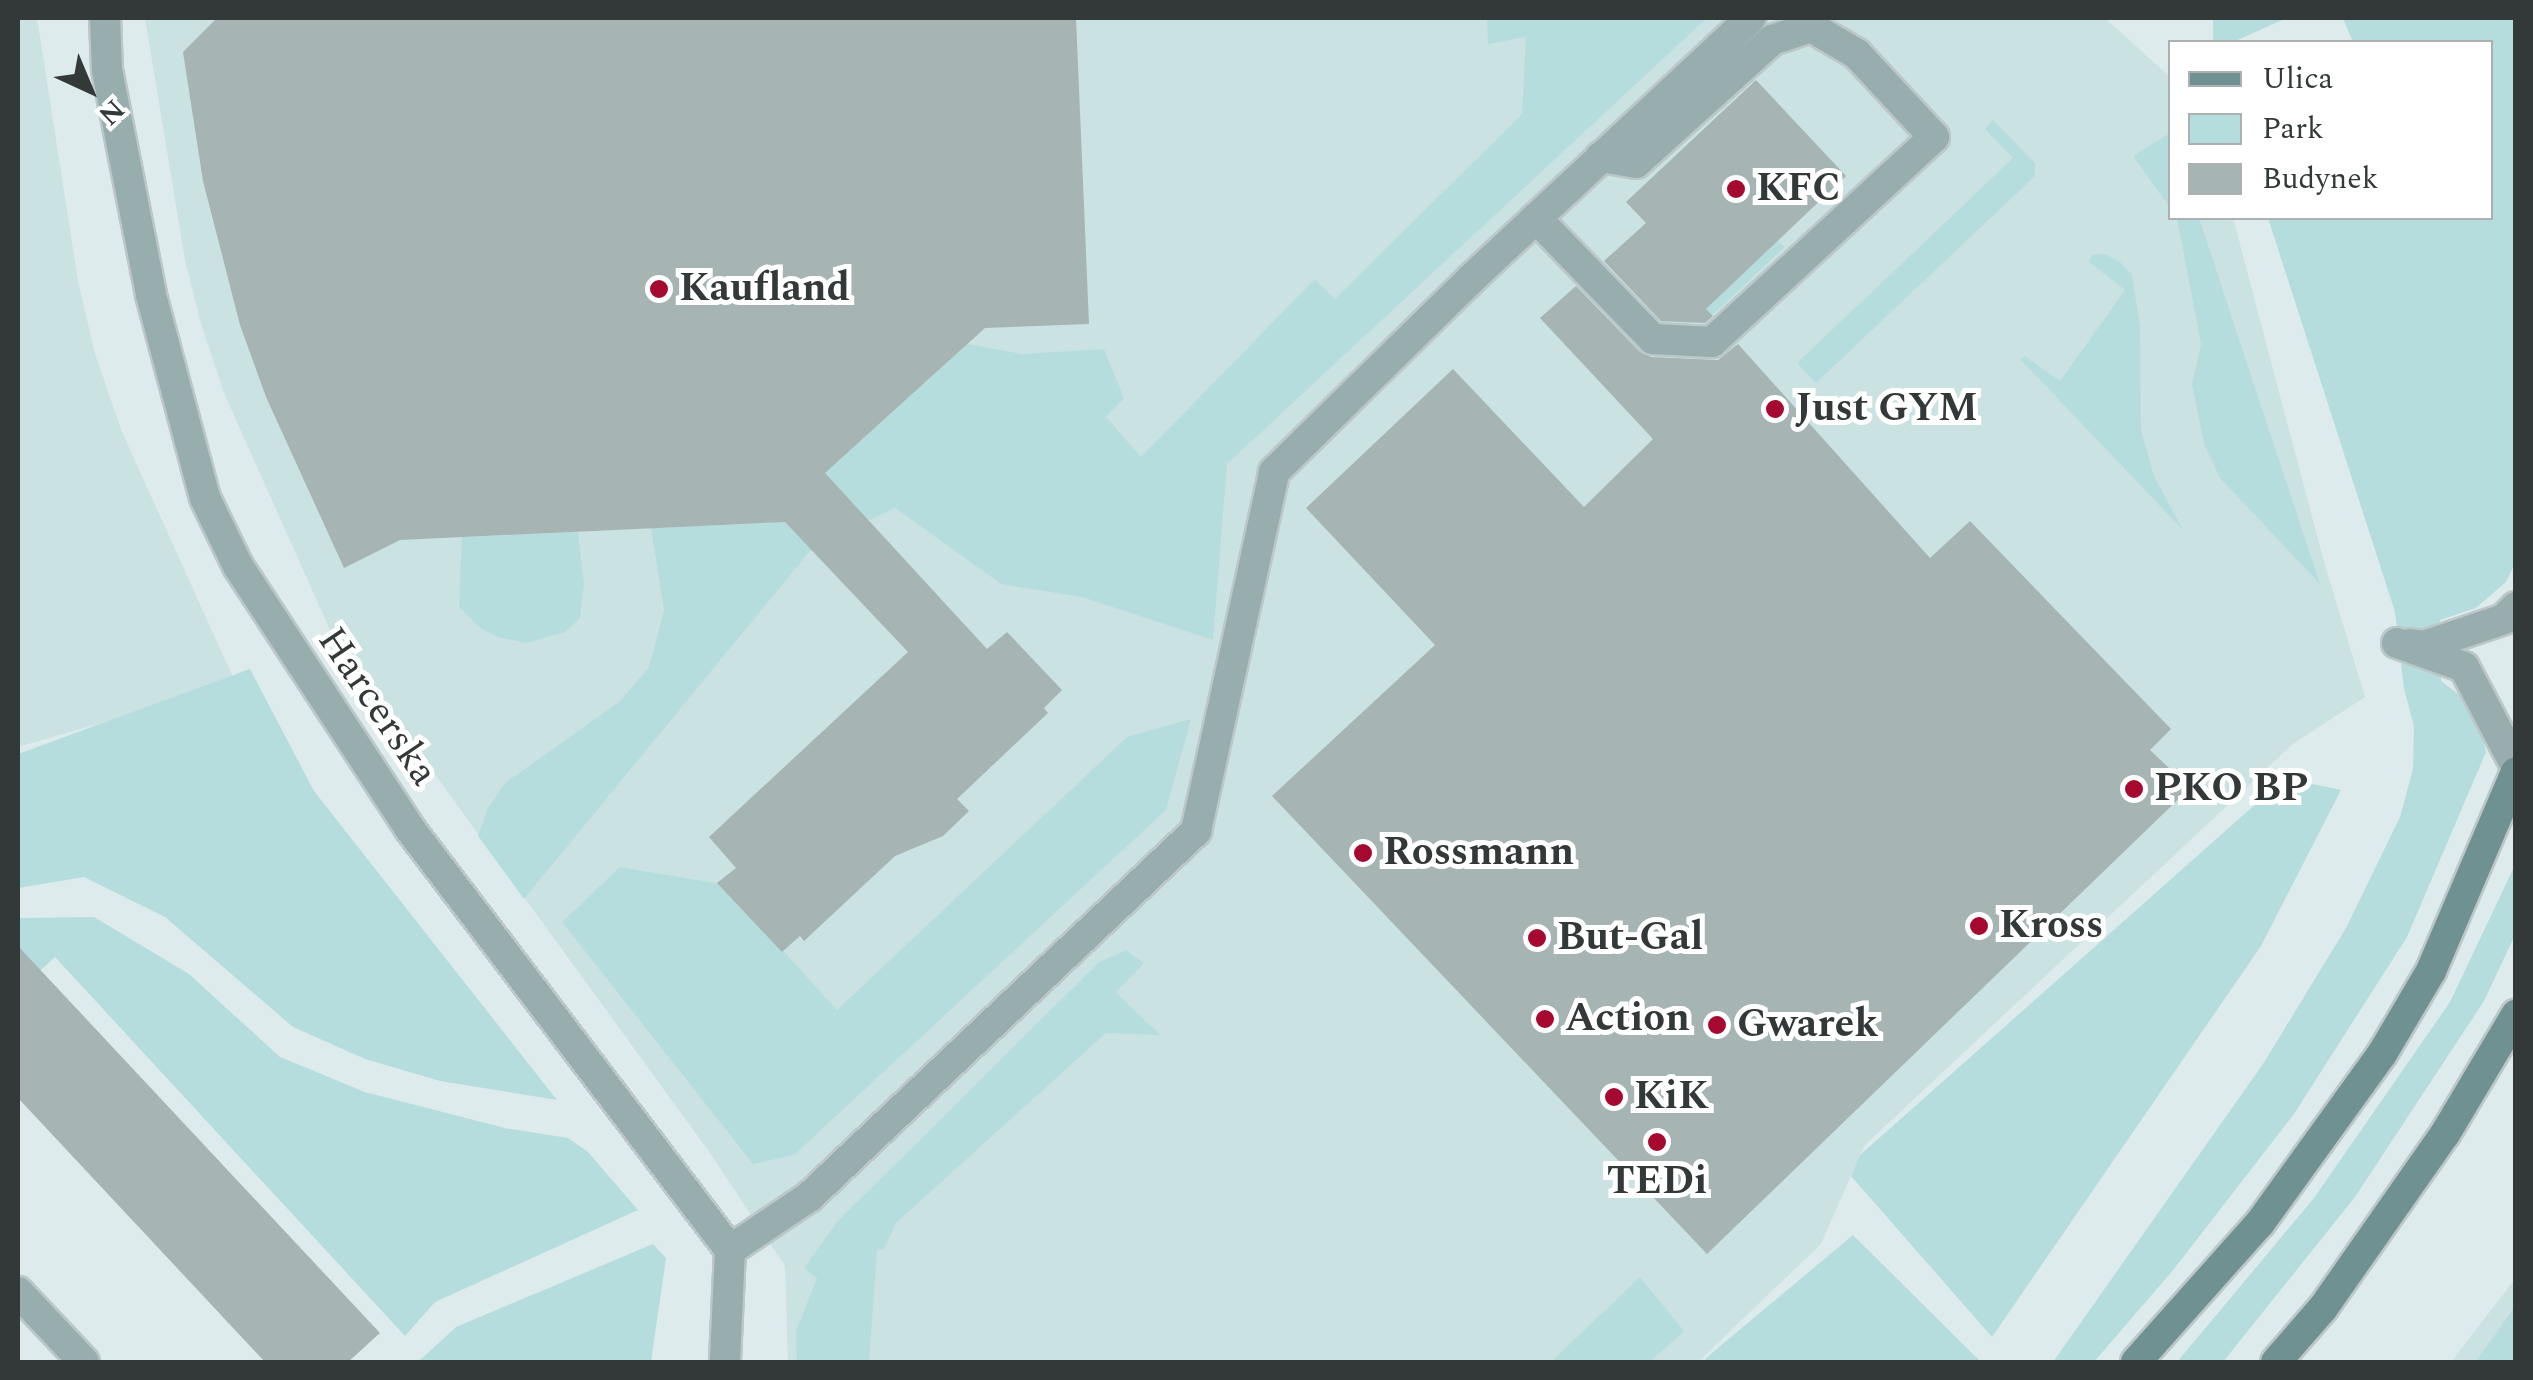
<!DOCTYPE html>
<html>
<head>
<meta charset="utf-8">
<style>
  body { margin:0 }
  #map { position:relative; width:2533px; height:1380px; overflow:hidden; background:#ddebec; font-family:Spectral,serif }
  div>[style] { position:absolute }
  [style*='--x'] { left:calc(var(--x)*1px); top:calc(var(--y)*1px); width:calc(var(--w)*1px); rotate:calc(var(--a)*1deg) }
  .built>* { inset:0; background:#cae2e2 }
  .green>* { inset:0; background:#b6ddde }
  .building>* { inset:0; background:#a6b4b4 }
  .roads { filter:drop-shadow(2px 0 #bbc7c8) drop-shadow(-2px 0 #bbc7c8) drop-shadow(0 2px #bbc7c8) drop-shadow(0 -2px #bbc7c8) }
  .lane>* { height:30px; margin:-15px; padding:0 15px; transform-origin:15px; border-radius:15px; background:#98adae }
  .street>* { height:30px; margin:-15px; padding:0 15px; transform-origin:15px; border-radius:15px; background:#98adae }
  .secondary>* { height:30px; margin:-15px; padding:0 15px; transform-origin:15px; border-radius:15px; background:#709191 }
  .dots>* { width:28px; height:28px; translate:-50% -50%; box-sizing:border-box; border:5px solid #fff; border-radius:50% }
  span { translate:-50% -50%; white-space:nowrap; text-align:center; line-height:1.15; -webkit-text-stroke:10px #fff; paint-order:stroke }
  .poi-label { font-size:40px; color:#333939; font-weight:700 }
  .left { translate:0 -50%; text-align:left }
  .street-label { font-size:40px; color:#333939 }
  .frame { position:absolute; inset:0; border:20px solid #333939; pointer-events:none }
  .legend { position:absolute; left:2168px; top:40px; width:325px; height:180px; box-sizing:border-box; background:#fff; border:2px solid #adb0b0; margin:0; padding:12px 18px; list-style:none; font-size:30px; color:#333939 }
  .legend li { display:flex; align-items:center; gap:20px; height:50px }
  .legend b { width:50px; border:2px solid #adb0b0 }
  .north { position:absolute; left:40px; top:40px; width:100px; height:100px; -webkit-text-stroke:8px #fff; paint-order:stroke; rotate:136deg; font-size:28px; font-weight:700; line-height:40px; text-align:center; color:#333939 }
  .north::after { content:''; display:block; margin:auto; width:35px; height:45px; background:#333939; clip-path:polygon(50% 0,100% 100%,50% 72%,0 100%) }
</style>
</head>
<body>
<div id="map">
  <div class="built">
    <div style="clip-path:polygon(18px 18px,37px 18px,78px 281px,95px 354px,122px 432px,236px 684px,18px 747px)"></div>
    <div style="clip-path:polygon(145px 18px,2105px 18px,2170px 77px,2170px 218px,2233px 218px,2324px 562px,2365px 697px,2294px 743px,1864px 1146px,1821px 1244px,1698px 1362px,788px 1362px,785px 1266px,710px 1153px,330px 630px,224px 393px,201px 324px,185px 260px)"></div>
    <div style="clip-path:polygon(2515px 1279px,2515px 1362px,2451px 1362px)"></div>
  </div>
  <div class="green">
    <div style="clip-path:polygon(1487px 18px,1707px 18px,1227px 464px,1213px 640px,1082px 597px,1001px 584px,895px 508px,814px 546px,524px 899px,478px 836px,487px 810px,505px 783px,619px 702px,649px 667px,664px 610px,651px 528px,769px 523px,968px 344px,1022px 354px,1104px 349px,1124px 398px,1106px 417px,1141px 457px,1315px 279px,1335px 299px,1522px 114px,1526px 37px,1488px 44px)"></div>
    <div style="clip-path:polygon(2213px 18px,2287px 18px,2233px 42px,2213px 42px)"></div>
    <div style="clip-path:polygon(2343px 18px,2515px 18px,2515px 563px,2506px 582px,2476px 608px,2440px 620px,2441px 681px,2462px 697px,2479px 722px,2486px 752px,2407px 937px,2294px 1114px,2174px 1269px,2094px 1362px,2053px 1362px,2263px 1064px,2346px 928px,2400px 817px,2413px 769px,2414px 726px,2404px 689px,2395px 612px,2268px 218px,2490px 218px,2490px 42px,2353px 42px)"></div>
    <div style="clip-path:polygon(1993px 120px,2035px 163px,2035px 176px,1816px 383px,1797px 363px,2013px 158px,1985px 129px)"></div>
    <div style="clip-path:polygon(2170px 133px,2170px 208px,2133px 156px)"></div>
    <div style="clip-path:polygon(2177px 218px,2199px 218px,2320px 584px,2220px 478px,2204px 444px,2192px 385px,2201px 344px)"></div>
    <div style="clip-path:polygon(1778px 241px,1785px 247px,1716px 312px,1695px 323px,1662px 322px,1647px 307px,1668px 288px,1696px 318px)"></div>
    <div style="clip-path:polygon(2104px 254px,2119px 261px,2132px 275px,2140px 326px,2141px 430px,2154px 476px,2183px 530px,2020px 359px,2025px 356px,2060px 381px,2125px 290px,2089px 262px,2092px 255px)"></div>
    <div style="clip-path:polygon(578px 532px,584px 584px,580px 618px,565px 632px,526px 643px,498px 637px,480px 628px,459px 607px,462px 537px)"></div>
    <div style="clip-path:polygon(250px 669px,314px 791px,557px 1100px,440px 1081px,365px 1059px,293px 1027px,165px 917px,84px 877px,18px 888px,18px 754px)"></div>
    <div style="clip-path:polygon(1191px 719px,1166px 810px,794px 1155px,753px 1164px,562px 922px,620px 867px,722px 884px,837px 1010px,1127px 737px)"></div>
    <div style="clip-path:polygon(2285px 778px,2341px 790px,2261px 946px,1992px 1337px,1851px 1176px,1860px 1155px)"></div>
    <div style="clip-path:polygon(2515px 865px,2515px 935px,2484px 1001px,2355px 1197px,2223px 1362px,2177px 1362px,2314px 1198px,2450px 1002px)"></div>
    <div style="clip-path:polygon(94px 917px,189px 974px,280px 1057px,365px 1092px,505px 1128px,568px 1138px,588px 1152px,638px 1210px,435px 1302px,405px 1336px,55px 957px,18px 991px,18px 918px)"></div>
    <div style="clip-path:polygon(1126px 950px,1144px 963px,1116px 992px,1160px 1035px,1106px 1033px,896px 1223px,884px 1249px,877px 1250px,869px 1362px,797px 1362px,796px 1331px,817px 1278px,804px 1268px,837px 1222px,1099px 962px)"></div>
    <div style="clip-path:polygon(1853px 1235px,1981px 1362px,1702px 1362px,1712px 1353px)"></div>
    <div style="clip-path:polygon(653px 1244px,666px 1258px,651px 1362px,418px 1362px,456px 1327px)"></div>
    <div style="clip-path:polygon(1640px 1277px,1684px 1331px,1650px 1362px,1551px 1362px)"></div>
    <div style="clip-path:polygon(2515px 1306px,2515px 1362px,2475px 1362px,2495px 1335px)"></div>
  </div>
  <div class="building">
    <div style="clip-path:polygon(217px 18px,1076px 18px,1089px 324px,985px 328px,825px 473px,987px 649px,1007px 632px,1062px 690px,1044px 708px,1048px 713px,957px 799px,969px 811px,943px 836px,895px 856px,804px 941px,800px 936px,782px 952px,717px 883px,736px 868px,709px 837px,908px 652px,785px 522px,400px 540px,344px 568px,266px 397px,240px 325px,203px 181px,183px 52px)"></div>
    <div style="clip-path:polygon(1756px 80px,1846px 176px,1706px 309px,1713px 316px,1705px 323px,1661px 321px,1604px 261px,1646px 223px,1626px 202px)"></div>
    <div style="clip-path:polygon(1576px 286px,1640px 352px,1651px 357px,1718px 360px,1738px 344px,1930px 558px,1970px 521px,2171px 729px,2150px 750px,2190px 788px,1707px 1254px,1272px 796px,1435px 645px,1306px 508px,1453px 369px,1584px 507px,1653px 439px,1540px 318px)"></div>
    <div style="clip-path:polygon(18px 946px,380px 1333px,348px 1362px,265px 1362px,18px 1098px)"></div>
  </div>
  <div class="roads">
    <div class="lane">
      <div style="--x:1536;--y:218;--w:168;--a:46"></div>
      <div style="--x:1653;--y:339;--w:59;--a:2.9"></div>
      <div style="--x:1712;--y:342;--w:302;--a:-42.7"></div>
      <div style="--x:1934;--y:137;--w:113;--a:-132.9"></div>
      <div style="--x:1857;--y:54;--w:53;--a:-149.6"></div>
      <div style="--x:1811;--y:27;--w:41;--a:161.6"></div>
      <div style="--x:1772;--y:40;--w:183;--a:137.9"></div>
      <div style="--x:1636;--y:163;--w:36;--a:-170"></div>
      <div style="--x:2397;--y:643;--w:71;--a:19.7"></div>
      <div style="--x:2464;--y:667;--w:112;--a:62.3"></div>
      <div style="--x:2410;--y:644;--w:14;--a:8"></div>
      <div style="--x:2424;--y:646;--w:84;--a:-18.6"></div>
      <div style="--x:2504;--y:619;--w:17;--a:-45"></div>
      <div style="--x:730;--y:1250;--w:95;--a:-33.9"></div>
      <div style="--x:809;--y:1197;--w:533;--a:-43.4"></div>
      <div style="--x:1196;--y:831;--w:367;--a:-77.7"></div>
      <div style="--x:1274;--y:472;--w:277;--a:-44.4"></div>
      <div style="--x:1472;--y:278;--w:381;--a:-43"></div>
    </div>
    <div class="street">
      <div style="--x:105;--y:18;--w:52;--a:87.8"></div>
      <div style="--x:107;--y:70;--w:229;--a:78.9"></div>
      <div style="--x:151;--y:295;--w:210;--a:75.1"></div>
      <div style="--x:205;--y:498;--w:76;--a:64.1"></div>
      <div style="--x:238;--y:566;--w:314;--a:56.8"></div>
      <div style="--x:410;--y:829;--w:529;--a:52.76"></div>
      <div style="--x:730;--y:1250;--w:112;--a:92.6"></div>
      <div style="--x:18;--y:1292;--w:96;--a:46.7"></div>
    </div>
    <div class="secondary">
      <div style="--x:2136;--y:1362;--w:186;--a:-48.3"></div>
      <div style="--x:2260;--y:1223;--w:208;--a:-54.2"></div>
      <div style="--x:2382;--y:1054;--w:96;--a:-59.4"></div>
      <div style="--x:2431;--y:971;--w:216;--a:-66.9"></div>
      <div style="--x:2276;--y:1362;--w:72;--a:-49"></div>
      <div style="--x:2323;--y:1308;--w:213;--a:-55"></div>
      <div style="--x:2445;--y:1134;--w:139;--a:-59.2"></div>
    </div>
  </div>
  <div class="dots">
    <div style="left:1736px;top:189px;background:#a50930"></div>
    <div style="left:659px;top:289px;background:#a50930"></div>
    <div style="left:1775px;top:409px;background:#a50930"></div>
    <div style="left:2134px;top:789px;background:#a50930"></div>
    <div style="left:1363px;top:853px;background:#a50930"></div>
    <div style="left:1979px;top:926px;background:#a50930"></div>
    <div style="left:1537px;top:938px;background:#a50930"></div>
    <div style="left:1545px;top:1019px;background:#a50930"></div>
    <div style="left:1717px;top:1025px;background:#a50930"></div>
    <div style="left:1614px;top:1097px;background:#a50930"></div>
    <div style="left:1657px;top:1142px;background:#a50930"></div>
  </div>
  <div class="poi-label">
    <span class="left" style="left:1756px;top:189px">KFC</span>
    <span class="left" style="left:679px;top:289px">Kaufland</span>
    <span class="left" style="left:1795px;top:409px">Just GYM</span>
    <span class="left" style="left:2154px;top:789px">PKO BP</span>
    <span class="left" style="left:1383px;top:853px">Rossmann</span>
    <span class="left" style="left:1999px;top:926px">Kross</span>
    <span class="left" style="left:1557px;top:938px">But-Gal</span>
    <span class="left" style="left:1565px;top:1019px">Action</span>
    <span class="left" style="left:1737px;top:1025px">Gwarek</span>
    <span class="left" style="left:1634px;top:1097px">KiK</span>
    <span style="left:1657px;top:1182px">TEDi</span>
  </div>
  <div class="street-label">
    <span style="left:377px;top:707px;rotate:56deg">Harcerska</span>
  </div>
  <div class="frame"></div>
  <ul class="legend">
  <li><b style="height:12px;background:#709191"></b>Ulica</li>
  <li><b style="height:28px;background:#b6ddde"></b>Park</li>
  <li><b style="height:28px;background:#a6b4b4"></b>Budynek</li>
  </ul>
  <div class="north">N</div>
</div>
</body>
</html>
